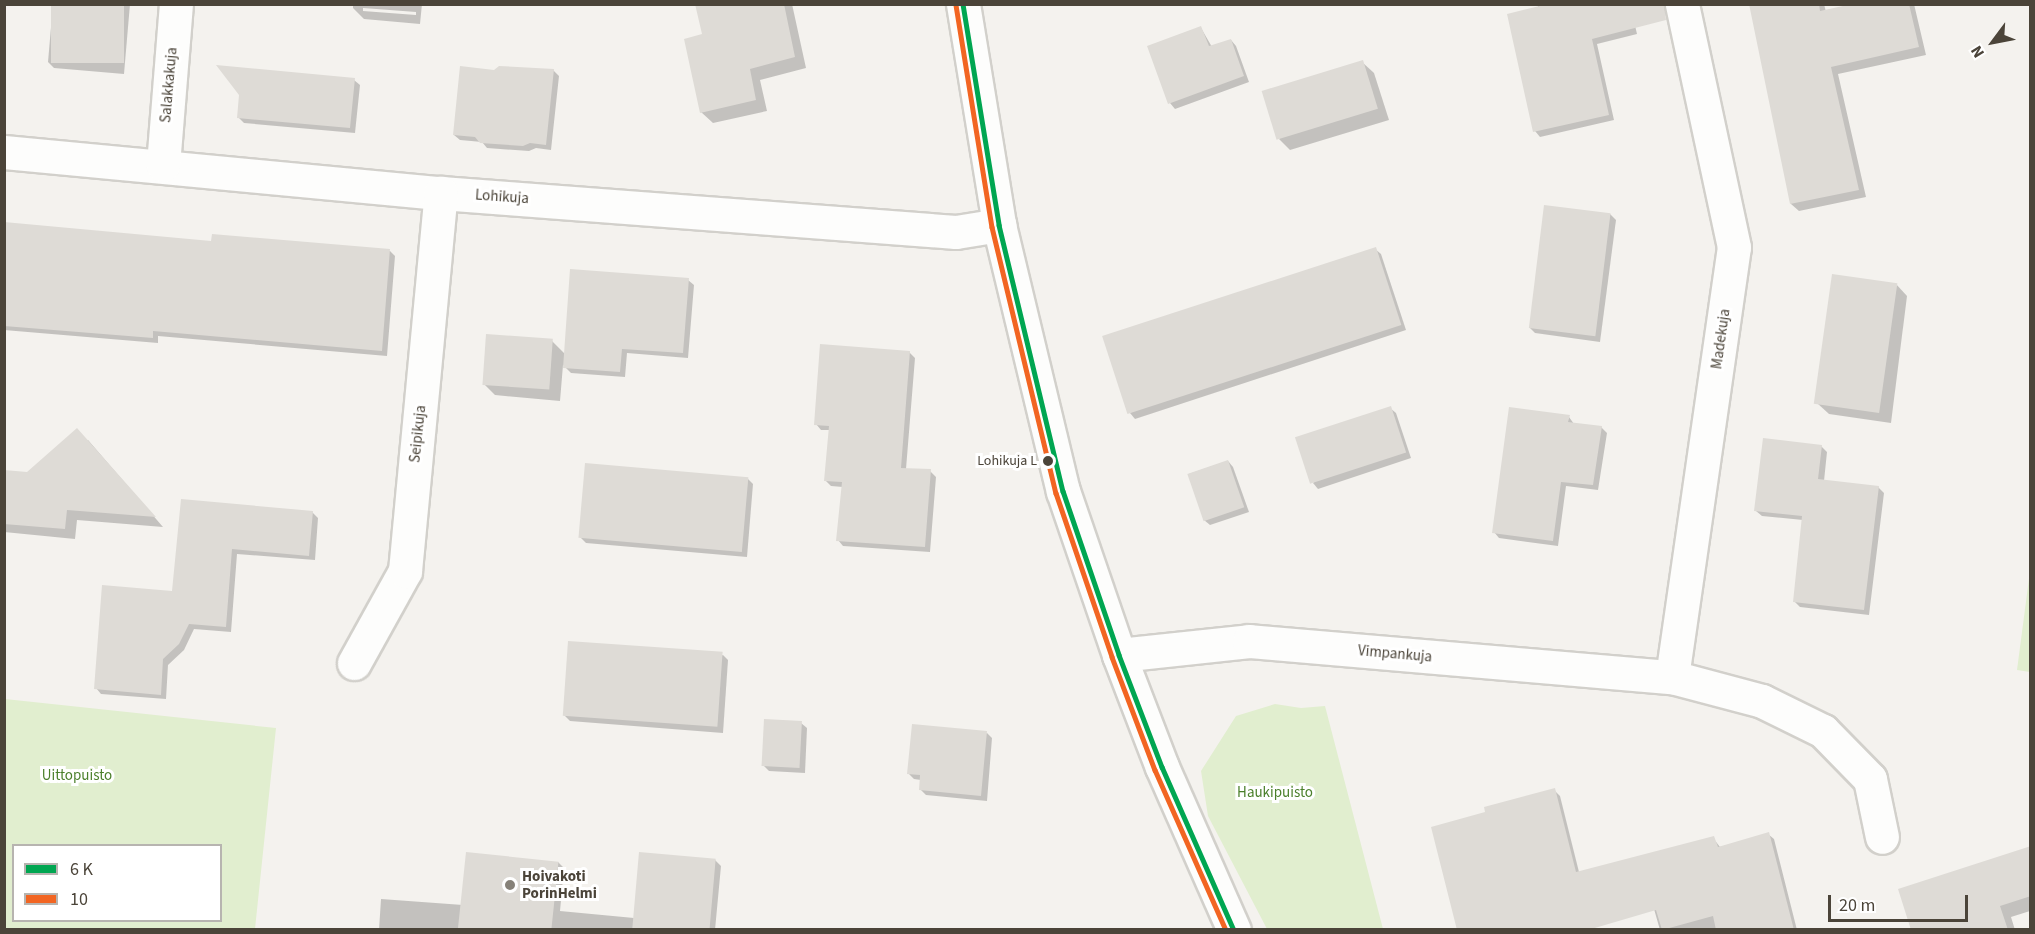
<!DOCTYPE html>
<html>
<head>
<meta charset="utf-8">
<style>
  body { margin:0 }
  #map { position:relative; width:2035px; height:934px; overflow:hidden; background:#f4f2ee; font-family:"Source Sans 3",sans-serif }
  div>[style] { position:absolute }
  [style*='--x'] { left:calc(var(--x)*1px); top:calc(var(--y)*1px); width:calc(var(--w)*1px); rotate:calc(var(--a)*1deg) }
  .green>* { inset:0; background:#e1eecf }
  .shadow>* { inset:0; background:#0003 }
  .building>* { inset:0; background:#dedbd6; transform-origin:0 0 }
  .roads { filter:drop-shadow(2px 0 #d2d0cb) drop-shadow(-2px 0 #d2d0cb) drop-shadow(0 2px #d2d0cb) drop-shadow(0 -2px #d2d0cb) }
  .minor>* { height:33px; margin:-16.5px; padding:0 16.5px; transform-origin:16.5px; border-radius:16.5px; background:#fdfdfc }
  .bus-1>* { height:4.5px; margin:-2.25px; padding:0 2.25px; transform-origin:2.25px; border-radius:2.25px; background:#00a651 }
  .bus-2>* { height:4.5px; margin:-2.25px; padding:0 2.25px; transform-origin:2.25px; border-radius:2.25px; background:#f26522 }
  .dots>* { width:16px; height:16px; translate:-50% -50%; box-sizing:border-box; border:3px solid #fff; border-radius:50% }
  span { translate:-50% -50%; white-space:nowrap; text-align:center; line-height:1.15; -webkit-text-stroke:6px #fff; paint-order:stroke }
  .bus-label { font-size:14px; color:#4b4439 }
  .right { translate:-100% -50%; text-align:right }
  .street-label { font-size:15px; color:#4b4439 }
  .park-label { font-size:15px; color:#4a7f2a }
  .poi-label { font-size:15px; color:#4b4439; font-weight:700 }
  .left { translate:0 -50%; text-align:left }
  .frame { position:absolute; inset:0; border:6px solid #4b4439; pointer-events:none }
  .legend { position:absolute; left:12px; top:844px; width:210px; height:78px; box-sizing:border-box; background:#fff; border:2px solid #b7b4b0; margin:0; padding:8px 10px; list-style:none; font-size:18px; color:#4b4439 }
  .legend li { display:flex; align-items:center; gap:12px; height:30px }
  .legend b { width:30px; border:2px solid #b7b4b0 }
  .north { position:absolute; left:1963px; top:12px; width:60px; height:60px; -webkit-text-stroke:4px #fff; paint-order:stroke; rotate:238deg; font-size:16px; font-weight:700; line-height:24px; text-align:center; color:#4b4439 }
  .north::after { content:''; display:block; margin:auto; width:21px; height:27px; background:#4b4439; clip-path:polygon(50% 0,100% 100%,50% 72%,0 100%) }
  .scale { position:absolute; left:1828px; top:895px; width:140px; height:27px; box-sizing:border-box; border:3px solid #4b4439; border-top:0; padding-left:8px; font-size:18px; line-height:21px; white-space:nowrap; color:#4b4439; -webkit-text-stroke:4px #fff; paint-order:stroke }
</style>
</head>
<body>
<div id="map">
  <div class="green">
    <div style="clip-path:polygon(2030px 571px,2030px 672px,2017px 670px)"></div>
    <div style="clip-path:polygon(evenodd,5px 699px,276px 728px,255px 929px,5px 929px,5px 699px,14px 846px,220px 846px,220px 920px,14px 920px,14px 846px)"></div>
    <div style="clip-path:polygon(1275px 704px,1301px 708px,1325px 706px,1383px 929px,1267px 929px,1208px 816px,1201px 771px,1236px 716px)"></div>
  </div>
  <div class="shadow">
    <div style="clip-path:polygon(53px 4px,130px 4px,124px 74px,54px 68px,48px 62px)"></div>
    <div style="clip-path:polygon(evenodd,353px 4px,422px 4px,420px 24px,364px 19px,353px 8px,353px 4px,363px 8px,416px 12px,416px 15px,363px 11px,363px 8px)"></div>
    <div style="clip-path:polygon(696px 4px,792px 4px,806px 68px,760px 80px,767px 111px,713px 123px,701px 112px,704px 35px)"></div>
    <div style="clip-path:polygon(1538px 4px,1630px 4px,1637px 34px,1597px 44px,1614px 120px,1540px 137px,1535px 131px)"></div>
    <div style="clip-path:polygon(1750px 4px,1824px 4px,1826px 12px,1859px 4px,1914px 4px,1926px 55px,1838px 74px,1866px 197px,1799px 211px,1791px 204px)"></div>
    <div style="clip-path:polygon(1201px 28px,1212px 47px,1231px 40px,1236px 46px,1249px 82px,1175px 109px,1170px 103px)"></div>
    <div style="clip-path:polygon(1362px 62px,1374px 73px,1389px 120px,1290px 150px,1279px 139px)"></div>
    <div style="clip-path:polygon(553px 70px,559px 76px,551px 150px,536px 148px,529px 151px,487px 148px,482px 142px,460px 140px,454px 135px,495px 71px)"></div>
    <div style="clip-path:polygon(354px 80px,360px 85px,355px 133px,244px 123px,238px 117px,240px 94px)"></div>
    <div style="clip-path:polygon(1610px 214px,1616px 220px,1600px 342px,1535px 333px,1530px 328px)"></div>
    <div style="clip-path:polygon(4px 224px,213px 242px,390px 251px,395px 256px,387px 356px,158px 336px,158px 343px,4px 330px)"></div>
    <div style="clip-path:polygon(1375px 249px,1381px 254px,1406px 330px,1135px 419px,1130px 413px)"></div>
    <div style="clip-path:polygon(688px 280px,694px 285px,688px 358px,627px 353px,625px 377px,571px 373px,563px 365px,560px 401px,495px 395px,484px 384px,552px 341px,566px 355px)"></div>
    <div style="clip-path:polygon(1896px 284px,1907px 296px,1891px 423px,1829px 414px,1817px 403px)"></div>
    <div style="clip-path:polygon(909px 352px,915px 358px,906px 469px,930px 471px,936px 477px,930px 552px,843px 546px,838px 540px,843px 487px,831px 486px,825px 480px,830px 430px,821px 430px,816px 424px)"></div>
    <div style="clip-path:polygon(1390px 408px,1396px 413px,1411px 458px,1318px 489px,1313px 483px)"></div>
    <div style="clip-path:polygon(1569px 417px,1574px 424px,1601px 427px,1607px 433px,1598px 490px,1566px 486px,1558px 546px,1499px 538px,1494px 532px)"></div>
    <div style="clip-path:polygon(88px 440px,163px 527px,77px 520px,75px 539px,4px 532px,4px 495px)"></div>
    <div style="clip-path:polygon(1821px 446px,1827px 452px,1824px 481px,1878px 487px,1884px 493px,1869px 615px,1800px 607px,1794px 601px,1803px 520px,1762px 516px,1756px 511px)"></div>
    <div style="clip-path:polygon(1228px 461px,1233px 467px,1249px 512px,1210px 525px,1204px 520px,1189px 474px)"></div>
    <div style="clip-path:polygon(747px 478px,753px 484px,747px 557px,586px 543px,580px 537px)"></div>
    <div style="clip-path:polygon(183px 500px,312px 512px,318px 518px,315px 560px,237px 554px,231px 632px,194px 629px,184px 650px,168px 665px,166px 699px,101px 694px,96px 688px,174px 593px)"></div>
    <div style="clip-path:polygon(723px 655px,728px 660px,723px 733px,570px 721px,564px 715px)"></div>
    <div style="clip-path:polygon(801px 723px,807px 728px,805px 773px,769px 771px,763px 765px)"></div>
    <div style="clip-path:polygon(987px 733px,992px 738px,987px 801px,926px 795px,920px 789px,921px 780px,914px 779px,909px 774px)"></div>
    <div style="clip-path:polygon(1554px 790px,1560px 796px,1579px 872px,1713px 838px,1720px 847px,1768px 834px,1774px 839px,1797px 930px,1660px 930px,1652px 902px,1589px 919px,1592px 930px,1459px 930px,1487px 813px)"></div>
    <div style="clip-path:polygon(2030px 848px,2030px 911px,2011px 917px,2015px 930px,1912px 930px)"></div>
    <div style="clip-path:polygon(715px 860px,721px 866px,715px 930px,379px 930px,381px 899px,463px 905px,558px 862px,564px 868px,560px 911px,634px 918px)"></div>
  </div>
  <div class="building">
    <div style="left:51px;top:4px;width:73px;height:59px"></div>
    <div style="clip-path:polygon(695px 4px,784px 4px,795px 57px,750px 69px,756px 100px,700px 113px,684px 39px,702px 34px)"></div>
    <div style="clip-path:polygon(1548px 4px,1664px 4px,1666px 20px,1592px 39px,1609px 115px,1533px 132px,1507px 14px)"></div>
    <div style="clip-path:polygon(1749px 4px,1819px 4px,1820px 11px,1852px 4px,1909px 4px,1919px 47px,1831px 67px,1859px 190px,1790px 204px)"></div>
    <div style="clip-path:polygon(1201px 26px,1209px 46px,1231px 39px,1244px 76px,1168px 104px,1147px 46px)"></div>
    <div style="left:1363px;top:60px;width:51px;height:106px;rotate:73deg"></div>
    <div style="clip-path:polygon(216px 65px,355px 78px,350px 128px,237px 118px,239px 95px)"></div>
    <div style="clip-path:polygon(460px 66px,494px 70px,499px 66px,554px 69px,546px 145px,530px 143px,523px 146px,480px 143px,475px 137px,453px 135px)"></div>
    <div style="left:1544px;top:205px;width:67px;height:124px;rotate:7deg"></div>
    <div style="clip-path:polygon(4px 222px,211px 241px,212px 234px,390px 249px,382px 351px,153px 331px,153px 338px,4px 326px)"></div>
    <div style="left:1376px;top:247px;width:82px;height:288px;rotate:72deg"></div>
    <div style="clip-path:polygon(570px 269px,689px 278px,683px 353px,622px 349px,620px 372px,563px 368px)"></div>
    <div style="left:1832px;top:274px;width:66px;height:131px;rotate:8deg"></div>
    <div style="left:486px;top:334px;width:67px;height:51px;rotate:4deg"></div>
    <div style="clip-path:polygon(820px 344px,910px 351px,901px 468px,931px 469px,925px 547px,836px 541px,842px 482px,824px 481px,829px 426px,814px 425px)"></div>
    <div style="left:1391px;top:406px;width:49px;height:101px;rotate:72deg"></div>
    <div style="clip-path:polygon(1509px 407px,1570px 415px,1568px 422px,1602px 426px,1593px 485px,1561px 482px,1553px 541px,1492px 533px)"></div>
    <div style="clip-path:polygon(77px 428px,156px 517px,67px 510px,65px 529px,4px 524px,4px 470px,27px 472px)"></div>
    <div style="clip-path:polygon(1763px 438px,1822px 445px,1818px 479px,1879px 486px,1864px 610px,1793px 602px,1802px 516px,1754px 511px)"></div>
    <div style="left:1228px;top:460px;width:50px;height:43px;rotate:71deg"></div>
    <div style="left:585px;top:463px;width:164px;height:75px;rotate:5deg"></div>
    <div style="clip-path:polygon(181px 499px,313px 511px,309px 556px,232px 549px,226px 627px,189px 624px,179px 644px,163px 659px,161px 695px,94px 689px,102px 585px,172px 591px)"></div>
    <div style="left:568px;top:641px;width:155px;height:75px;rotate:4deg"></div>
    <div style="left:764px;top:719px;width:38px;height:47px;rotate:3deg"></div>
    <div style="clip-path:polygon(912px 724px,987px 731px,981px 796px,919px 790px,920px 775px,907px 774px)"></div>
    <div style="clip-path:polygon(1555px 788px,1576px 872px,1714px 836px,1718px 847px,1769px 832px,1794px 930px,1716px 930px,1713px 916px,1662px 930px,1656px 910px,1588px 930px,1457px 930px,1431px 827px,1485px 812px,1484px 807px)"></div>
    <div style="clip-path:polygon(2031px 846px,2031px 896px,2000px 906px,2008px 930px,1911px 930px,1898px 889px)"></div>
    <div style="left:466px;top:852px;width:93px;height:78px;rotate:6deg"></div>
    <div style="left:639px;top:852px;width:77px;height:78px;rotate:5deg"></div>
  </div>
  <div class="roads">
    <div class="minor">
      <div style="--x:963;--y:4;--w:224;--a:80.7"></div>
      <div style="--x:999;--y:225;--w:274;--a:76.5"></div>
      <div style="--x:1063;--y:491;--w:173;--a:71.1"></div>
      <div style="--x:1119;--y:655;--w:120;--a:69"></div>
      <div style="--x:1162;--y:767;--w:178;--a:66.2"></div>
      <div style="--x:4;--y:152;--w:439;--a:5.4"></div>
      <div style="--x:441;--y:193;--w:516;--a:4.33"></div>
      <div style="--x:956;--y:232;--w:44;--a:-9.2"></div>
      <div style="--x:163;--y:165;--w:162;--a:-85.4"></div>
      <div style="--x:1119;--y:655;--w:131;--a:-6.1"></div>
      <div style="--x:1249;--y:641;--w:425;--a:4.9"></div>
      <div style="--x:1672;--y:677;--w:93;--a:14.9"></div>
      <div style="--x:1762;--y:701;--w:68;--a:26.2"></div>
      <div style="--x:1823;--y:731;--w:67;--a:45.6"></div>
      <div style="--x:1870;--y:779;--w:59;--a:78.3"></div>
      <div style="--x:354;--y:663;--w:105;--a:-61"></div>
      <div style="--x:405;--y:571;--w:380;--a:-84.6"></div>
      <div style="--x:1672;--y:677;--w:434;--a:-81.8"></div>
      <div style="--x:1734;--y:247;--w:249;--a:-102.1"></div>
    </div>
  </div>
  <div class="bus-1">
    <div style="--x:963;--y:4;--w:224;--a:80.7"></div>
    <div style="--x:999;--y:225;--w:274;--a:76.5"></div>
    <div style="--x:1063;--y:491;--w:173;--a:71.1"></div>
    <div style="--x:1119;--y:655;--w:120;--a:69"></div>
    <div style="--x:1162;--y:767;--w:178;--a:66.2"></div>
  </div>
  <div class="bus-2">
    <div style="--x:956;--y:5;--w:225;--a:80.8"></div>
    <div style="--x:992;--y:227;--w:274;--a:76.5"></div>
    <div style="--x:1056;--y:493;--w:173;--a:71.1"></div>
    <div style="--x:1112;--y:657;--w:121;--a:69.2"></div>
    <div style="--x:1155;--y:770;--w:175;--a:66.1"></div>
  </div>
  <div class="dots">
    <div style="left:1048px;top:461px;background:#4b4439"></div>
    <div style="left:510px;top:885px;background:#868178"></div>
  </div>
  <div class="bus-label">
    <span class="right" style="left:1037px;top:461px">Lohikuja L</span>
  </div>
  <div class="street-label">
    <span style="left:169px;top:85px;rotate:-85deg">Salakkakuja</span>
    <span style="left:502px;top:197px;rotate:4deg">Lohikuja</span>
    <span style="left:1721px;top:339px;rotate:-82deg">Madekuja</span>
    <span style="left:418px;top:434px;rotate:-84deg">Seipikuja</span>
    <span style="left:1395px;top:654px;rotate:5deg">Vimpankuja</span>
  </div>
  <div class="park-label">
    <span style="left:77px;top:776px">Uittopuisto</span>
    <span style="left:1275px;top:793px">Haukipuisto</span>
  </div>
  <div class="poi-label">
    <span class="left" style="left:522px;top:885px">Hoivakoti<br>PorinHelmi</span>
  </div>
  <div class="frame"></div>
  <ul class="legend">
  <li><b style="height:8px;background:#00a651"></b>6 K</li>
  <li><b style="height:8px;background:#f26522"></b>10</li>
  </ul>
  <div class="north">N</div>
  <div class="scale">20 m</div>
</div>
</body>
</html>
